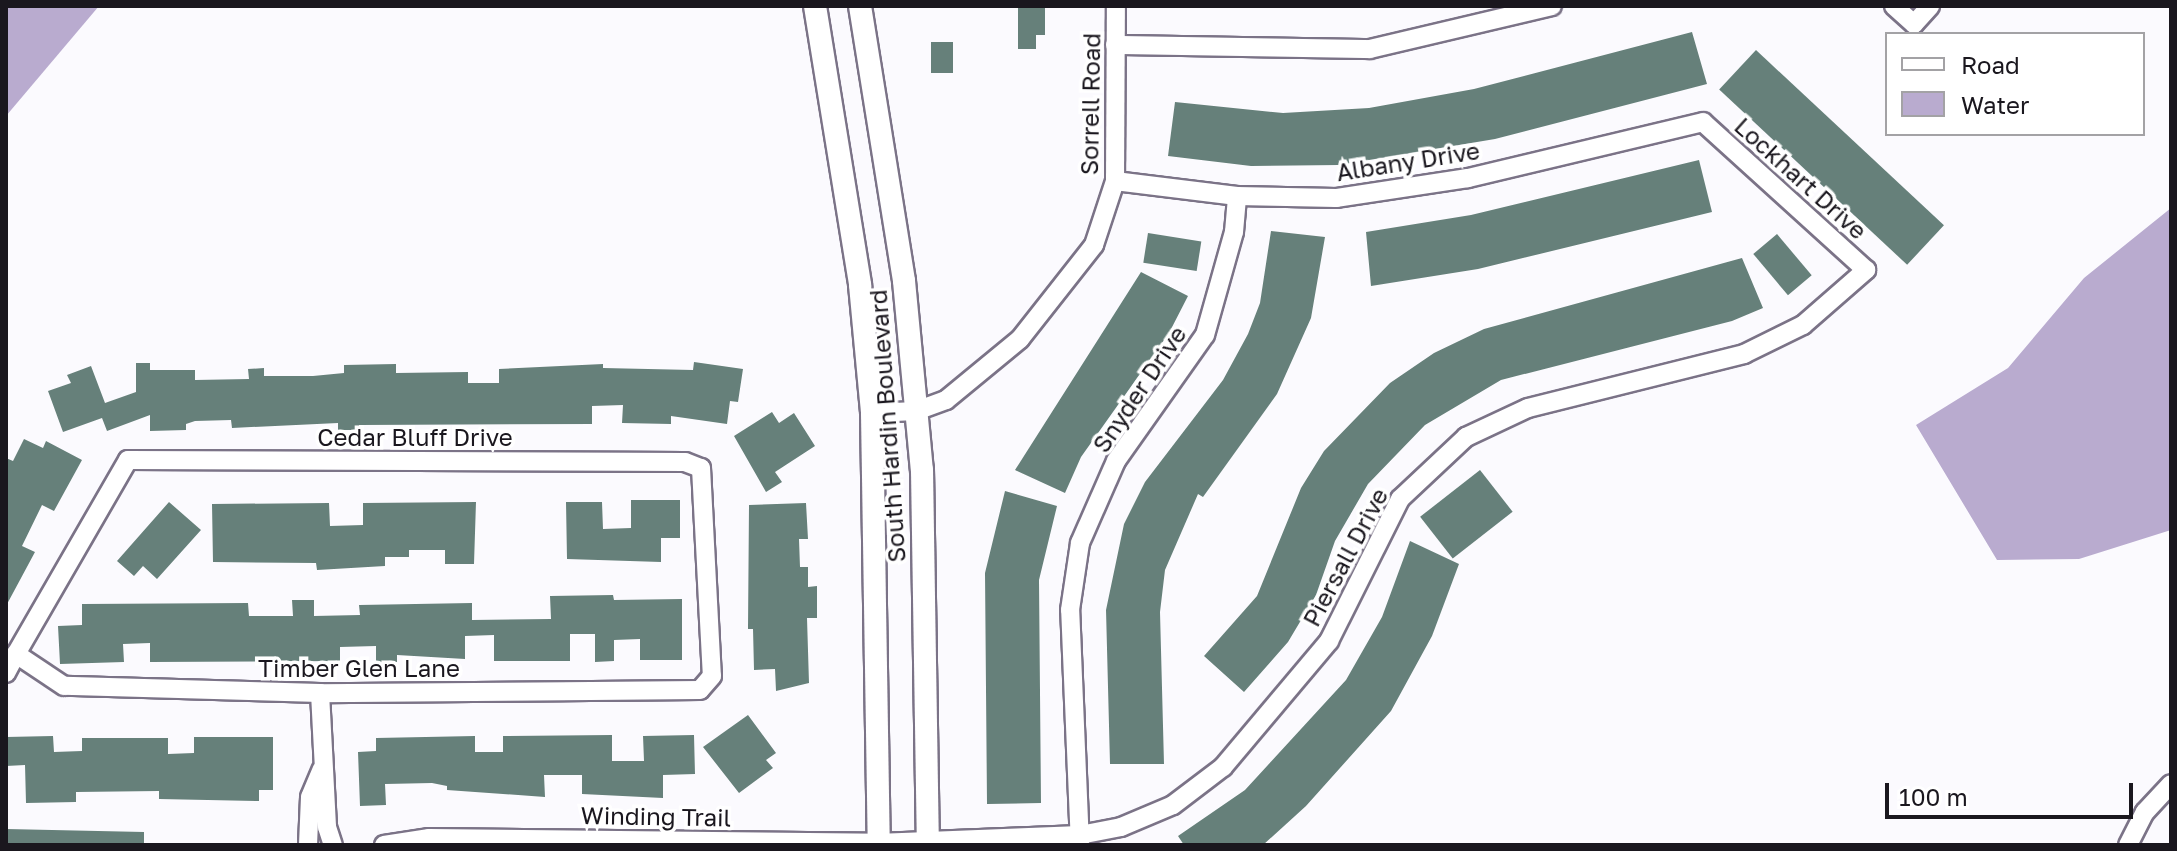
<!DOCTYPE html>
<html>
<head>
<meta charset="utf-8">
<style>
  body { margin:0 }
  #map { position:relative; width:2177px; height:851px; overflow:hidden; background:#fbfafe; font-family:"Golos Text",sans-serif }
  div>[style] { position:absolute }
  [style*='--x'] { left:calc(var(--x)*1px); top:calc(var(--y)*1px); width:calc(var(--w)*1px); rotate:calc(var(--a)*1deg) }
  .water>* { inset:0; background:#b9abcf }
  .building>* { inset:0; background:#66807a; transform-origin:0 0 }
  .roads { filter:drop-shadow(2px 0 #7b7387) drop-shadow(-2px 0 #7b7387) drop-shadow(0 2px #7b7387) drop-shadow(0 -2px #7b7387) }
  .minor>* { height:18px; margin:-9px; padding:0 9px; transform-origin:9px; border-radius:9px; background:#fff }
  .major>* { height:22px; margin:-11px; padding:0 11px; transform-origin:11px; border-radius:11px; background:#fff }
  span { translate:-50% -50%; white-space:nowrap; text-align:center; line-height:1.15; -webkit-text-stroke:7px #fff; paint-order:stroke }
  .street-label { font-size:24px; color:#1a171e }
  .frame { position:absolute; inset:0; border:8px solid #1a171e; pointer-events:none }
  .legend { position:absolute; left:1885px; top:32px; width:260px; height:104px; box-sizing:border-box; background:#fff; border:2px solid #a3a2a5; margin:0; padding:10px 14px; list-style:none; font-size:24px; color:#1a171e }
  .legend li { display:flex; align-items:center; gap:16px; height:40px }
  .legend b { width:40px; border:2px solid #a3a2a5 }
  .scale { position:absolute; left:1885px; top:783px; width:248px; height:36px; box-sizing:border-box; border:4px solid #1a171e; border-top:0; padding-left:10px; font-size:24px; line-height:28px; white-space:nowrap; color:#1a171e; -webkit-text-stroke:6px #fff; paint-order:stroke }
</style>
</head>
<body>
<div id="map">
  <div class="water">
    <div style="clip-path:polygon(6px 6px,99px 6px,6px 116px)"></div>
    <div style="clip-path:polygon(2171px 208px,2171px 530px,2079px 559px,1997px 560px,1916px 425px,2008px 368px,2084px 278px)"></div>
  </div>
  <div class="building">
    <div style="clip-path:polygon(1018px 6px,1045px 6px,1045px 35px,1036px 35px,1036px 49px,1018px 49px)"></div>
    <div style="clip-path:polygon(1692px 32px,1707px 84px,1495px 139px,1339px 165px,1251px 166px,1168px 156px,1175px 102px,1283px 113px,1369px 108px,1474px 89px)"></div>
    <div style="left:931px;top:42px;width:22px;height:31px"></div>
    <div style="left:1756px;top:50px;width:257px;height:54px;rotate:43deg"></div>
    <div style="clip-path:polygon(1699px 160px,1712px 212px,1478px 269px,1371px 286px,1366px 232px,1471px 215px)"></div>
    <div style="clip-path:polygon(1271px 231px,1325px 237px,1311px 318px,1277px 394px,1203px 497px,1198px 494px,1165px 570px,1160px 612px,1164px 764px,1110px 764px,1106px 610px,1124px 524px,1145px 482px,1223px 380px,1248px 334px,1260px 303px)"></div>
    <div style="left:1148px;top:233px;width:54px;height:30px;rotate:9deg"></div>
    <div style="left:1777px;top:234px;width:54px;height:31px;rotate:50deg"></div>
    <div style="clip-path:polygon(1742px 258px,1763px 308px,1732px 321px,1501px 380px,1425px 425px,1368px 484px,1335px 541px,1316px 595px,1288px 642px,1244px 692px,1204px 656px,1257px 596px,1301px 488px,1324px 451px,1390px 383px,1434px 353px,1484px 329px)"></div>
    <div style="clip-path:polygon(1141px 272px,1188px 296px,1169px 333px,1081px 457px,1065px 493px,1015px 470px)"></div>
    <div style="clip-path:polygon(694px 362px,743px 369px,738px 402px,730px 401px,727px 424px,671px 416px,671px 424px,622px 423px,623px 405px,592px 406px,592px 424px,359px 425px,359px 430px,338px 430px,338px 423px,232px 428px,231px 420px,195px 421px,186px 424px,186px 430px,150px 431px,150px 415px,107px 431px,102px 418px,63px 432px,48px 391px,71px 383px,67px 375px,91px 366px,105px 403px,136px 392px,136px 363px,150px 363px,150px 370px,195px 370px,195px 380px,249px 379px,248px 369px,264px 368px,264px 376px,313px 376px,344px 373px,344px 365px,396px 364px,396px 373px,468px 372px,468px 383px,499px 383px,499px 369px,603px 364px,603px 368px,693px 370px)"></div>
    <div style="clip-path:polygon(772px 412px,779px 423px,794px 413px,815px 446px,775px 472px,782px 482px,766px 492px,734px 436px)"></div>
    <div style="clip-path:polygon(24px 439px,43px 448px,46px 441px,82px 460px,54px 511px,42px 505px,22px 546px,35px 552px,6px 606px,6px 458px,13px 461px)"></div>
    <div style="left:1480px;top:470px;width:53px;height:76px;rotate:52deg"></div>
    <div style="clip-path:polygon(1005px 491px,1057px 506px,1039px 580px,1041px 803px,987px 804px,985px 573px)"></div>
    <div style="clip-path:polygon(631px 500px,680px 500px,680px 538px,661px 538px,661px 562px,567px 559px,566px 502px,602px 502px,603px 529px,631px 528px)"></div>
    <div style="clip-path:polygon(169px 502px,201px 530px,157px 579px,143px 566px,134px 576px,117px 561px)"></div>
    <div style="clip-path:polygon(476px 502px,474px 564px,445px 564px,445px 550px,409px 550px,409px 557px,385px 557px,385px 566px,317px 570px,316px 563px,213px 562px,212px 504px,329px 503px,330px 526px,363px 525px,363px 503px)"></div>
    <div style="clip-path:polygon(806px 503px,808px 539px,799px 539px,800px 567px,808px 567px,808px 587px,817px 586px,817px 618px,807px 618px,809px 683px,776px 691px,775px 669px,754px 670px,753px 629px,748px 629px,749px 505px)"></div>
    <div style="clip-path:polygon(1410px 541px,1459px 564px,1432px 636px,1391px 711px,1306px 806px,1263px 845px,1184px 845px,1178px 836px,1245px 790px,1346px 680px,1382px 617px)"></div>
    <div style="clip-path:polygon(613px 595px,614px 600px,682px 599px,682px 660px,640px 660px,640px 639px,614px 640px,614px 661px,595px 662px,595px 634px,570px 634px,570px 661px,494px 661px,494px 635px,465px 636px,465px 659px,397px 655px,397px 662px,376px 663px,376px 646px,340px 647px,340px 661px,150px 662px,150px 643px,123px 644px,124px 662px,60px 664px,58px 626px,82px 625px,82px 604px,248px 603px,249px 616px,293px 616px,292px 600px,314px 600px,314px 616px,360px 615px,359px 605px,472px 603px,472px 620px,551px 619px,550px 596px)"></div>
    <div style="clip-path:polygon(748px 715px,776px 753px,766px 760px,773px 768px,739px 793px,703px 747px)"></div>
    <div style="clip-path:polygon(612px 735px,612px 761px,644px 761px,643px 736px,694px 735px,695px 774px,663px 775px,663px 798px,582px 794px,582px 775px,544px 775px,545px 797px,447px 790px,447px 786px,432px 783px,385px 784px,386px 805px,360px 806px,358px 752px,376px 751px,376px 738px,475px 736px,475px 752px,503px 752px,503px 736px)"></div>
    <div style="clip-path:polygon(53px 736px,54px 752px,82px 751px,82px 738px,168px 738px,168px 754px,194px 753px,194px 737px,273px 737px,273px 790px,259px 790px,259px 801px,159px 799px,159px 791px,76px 792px,76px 802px,26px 803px,25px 765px,6px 766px,6px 737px)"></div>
    <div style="clip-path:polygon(6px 829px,144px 832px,144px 845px,6px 845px)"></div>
  </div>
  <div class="roads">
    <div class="minor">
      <div style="--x:1894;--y:6;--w:27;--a:42"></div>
      <div style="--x:1914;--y:24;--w:24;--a:-48"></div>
      <div style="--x:1115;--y:45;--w:255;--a:0.9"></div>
      <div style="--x:1370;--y:49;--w:187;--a:-13.3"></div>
      <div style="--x:872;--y:413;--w:44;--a:-2.6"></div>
      <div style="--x:916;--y:411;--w:32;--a:-20"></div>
      <div style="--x:946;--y:400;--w:96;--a:-39.5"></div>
      <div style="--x:1020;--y:339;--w:120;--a:-51.8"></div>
      <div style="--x:1094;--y:245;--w:67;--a:-71.8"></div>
      <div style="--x:1115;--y:181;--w:175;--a:-89.7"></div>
      <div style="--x:6;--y:673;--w:21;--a:-62"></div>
      <div style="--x:16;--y:654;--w:224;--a:-60"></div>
      <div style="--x:128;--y:460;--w:557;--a:0.21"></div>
      <div style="--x:685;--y:462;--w:17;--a:21"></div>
      <div style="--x:701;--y:468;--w:208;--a:87"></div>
      <div style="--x:712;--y:676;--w:18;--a:131"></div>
      <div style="--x:700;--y:690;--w:380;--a:179.5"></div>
      <div style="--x:320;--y:693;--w:256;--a:-178.4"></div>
      <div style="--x:64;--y:686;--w:58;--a:-146.3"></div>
      <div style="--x:320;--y:693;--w:134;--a:87"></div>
      <div style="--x:327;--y:827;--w:19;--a:72"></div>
      <div style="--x:308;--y:845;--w:48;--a:-87.6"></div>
      <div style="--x:310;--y:797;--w:30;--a:-67"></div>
      <div style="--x:384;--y:845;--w:46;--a:-8.8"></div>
      <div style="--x:429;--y:838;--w:450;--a:0.6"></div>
      <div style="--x:879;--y:843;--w:201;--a:-2.3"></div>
      <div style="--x:1080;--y:835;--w:42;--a:-11"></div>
      <div style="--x:1121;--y:827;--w:56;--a:-22.9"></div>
      <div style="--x:1173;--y:805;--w:63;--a:-37.2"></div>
      <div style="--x:1223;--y:767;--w:165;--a:-49.9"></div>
      <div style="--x:1329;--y:641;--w:159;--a:-63.4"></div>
      <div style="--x:1400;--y:499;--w:91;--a:-43.2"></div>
      <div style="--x:1466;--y:437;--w:68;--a:-25.1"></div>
      <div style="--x:1528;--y:408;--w:223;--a:-14"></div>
      <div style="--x:1744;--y:354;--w:66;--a:-26.2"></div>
      <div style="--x:1803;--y:325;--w:84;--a:-41.1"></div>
      <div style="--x:1866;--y:270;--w:220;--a:-137.8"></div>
      <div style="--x:1703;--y:122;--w:242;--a:166.6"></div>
      <div style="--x:1468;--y:178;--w:134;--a:171.4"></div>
      <div style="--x:1336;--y:198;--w:99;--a:-178.8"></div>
      <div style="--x:1237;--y:196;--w:123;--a:-173"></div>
      <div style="--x:1080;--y:845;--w:235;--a:-92.4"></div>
      <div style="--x:1070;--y:610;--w:68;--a:-81.5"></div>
      <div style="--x:1080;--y:543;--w:90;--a:-66.3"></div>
      <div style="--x:1116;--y:461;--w:154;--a:-54.8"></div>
      <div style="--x:1205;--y:335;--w:107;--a:-74.3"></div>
      <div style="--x:1234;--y:232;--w:36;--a:-85"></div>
      <div style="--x:2128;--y:845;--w:37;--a:-63"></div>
      <div style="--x:2145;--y:812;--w:38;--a:-47"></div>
    </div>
    <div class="major">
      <div style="--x:815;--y:6;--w:283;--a:80.8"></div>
      <div style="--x:860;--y:285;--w:129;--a:84.6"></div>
      <div style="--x:872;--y:413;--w:432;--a:89.1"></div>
      <div style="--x:860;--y:6;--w:278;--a:80.9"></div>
      <div style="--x:904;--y:281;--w:190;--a:84.6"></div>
      <div style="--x:922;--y:470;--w:375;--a:89.1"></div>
    </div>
  </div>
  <div class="street-label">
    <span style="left:1090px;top:104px;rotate:-89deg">Sorrell Road</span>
    <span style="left:1408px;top:161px;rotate:-9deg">Albany Drive</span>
    <span style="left:1801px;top:178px;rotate:42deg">Lockhart Drive</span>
    <span style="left:1139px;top:389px;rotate:-56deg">Snyder Drive</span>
    <span style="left:887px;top:426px;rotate:-94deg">South Hardin Boulevard</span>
    <span style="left:415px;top:437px">Cedar Bluff Drive</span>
    <span style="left:1345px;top:557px;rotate:-62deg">Piersall Drive</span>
    <span style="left:359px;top:668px">Timber Glen Lane</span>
    <span style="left:656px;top:816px;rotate:1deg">Winding Trail</span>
  </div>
  <div class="frame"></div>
  <ul class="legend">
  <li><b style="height:10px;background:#fff"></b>Road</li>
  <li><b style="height:22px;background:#b9abcf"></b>Water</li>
  </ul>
  <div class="scale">100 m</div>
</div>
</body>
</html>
